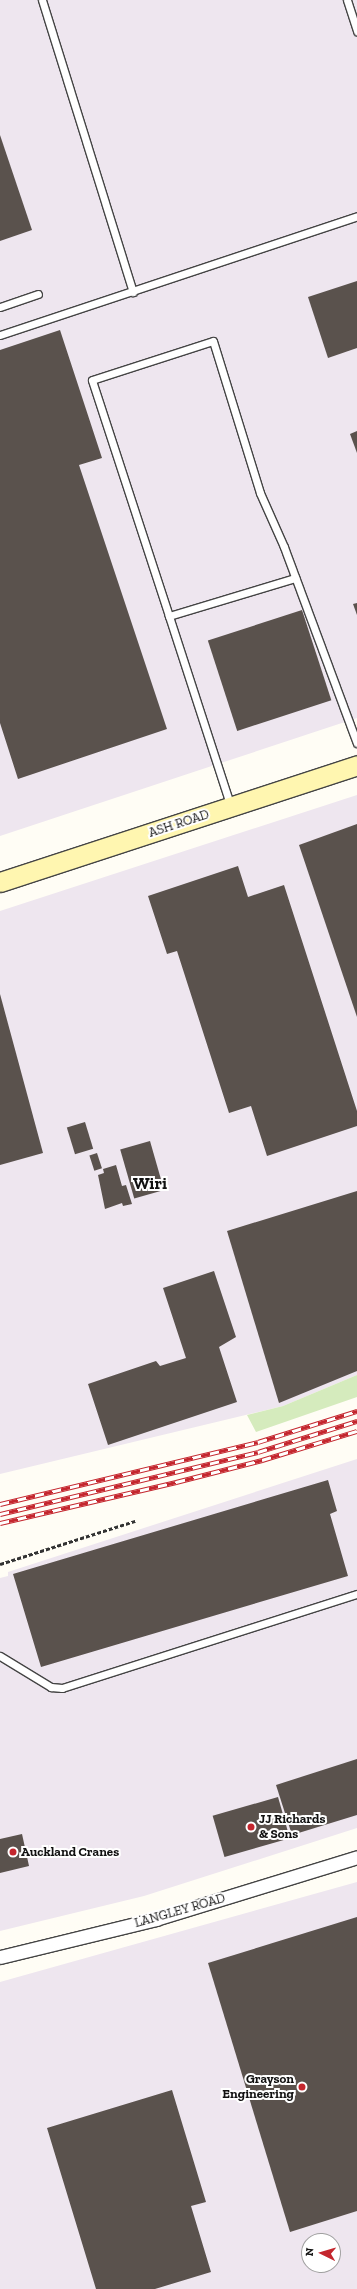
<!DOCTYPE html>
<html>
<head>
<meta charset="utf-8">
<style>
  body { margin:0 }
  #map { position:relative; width:357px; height:2289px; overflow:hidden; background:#fffdf5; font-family:"Zilla Slab",serif }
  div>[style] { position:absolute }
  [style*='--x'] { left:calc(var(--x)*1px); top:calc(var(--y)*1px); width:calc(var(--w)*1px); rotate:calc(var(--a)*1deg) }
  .industrial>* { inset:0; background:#eee6ef }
  .green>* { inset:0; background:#d5ebbd }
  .building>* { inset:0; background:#5a524d; transform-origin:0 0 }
  .path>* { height:2.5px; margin-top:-1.25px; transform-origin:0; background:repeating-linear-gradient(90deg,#333 0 4px,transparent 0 6px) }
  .roads { filter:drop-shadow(1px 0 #444) drop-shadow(-1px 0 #444) drop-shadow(0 1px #444) drop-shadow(0 -1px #444) }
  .lane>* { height:7px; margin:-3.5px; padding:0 3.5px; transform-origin:3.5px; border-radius:3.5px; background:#fff }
  .street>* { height:13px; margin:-6.5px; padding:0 6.5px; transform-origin:6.5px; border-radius:6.5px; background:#fff }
  .secondary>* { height:19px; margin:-9.5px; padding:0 9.5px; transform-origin:9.5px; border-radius:9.5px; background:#fff6b0 }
  .rail>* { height:4.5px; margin-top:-2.25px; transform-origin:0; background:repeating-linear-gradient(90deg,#fff 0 9px,#c4262e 0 18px); box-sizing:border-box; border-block:1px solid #c4262e }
  .dots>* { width:11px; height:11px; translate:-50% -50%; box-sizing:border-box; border:2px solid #fff; border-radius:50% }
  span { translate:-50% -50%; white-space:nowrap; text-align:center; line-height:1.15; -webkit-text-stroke:4px #fff; paint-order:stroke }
  .street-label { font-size:13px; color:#111 }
  .poi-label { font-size:13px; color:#111; font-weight:700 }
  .left { translate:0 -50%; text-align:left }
  .right { translate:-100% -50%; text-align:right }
  .district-label { font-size:17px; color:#111; font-weight:700 }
  .north { position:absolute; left:301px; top:2233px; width:40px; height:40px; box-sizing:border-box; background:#fff; border:1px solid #a0a0a0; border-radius:50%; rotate:275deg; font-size:11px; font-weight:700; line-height:16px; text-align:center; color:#111 }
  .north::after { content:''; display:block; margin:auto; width:14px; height:18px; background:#c4262e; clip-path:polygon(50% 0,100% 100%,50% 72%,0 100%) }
</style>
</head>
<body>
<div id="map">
  <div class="industrial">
    <div style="clip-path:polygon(0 0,357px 0,357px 718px,0 836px)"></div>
    <div style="clip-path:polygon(357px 795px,357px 1375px,283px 1406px,0 1474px,0 911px)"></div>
    <div style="clip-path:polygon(357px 1459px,357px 1828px,144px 1896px,0 1931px,0 1578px,8px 1576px,8px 1572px)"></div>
    <div style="clip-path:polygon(evenodd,357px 1882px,357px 2289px,0 2289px,0 1982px,357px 1882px,309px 2241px,333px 2241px,333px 2265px,309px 2265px,309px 2241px)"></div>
  </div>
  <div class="green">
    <div style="clip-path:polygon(357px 1375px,357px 1397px,256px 1432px,247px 1415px,283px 1406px)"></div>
  </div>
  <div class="building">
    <div style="clip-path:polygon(0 135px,32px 230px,0 241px)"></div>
    <div style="clip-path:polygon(357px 281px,357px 348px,328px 358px,308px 297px)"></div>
    <div style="clip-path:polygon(60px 330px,102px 458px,79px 465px,167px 729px,18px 779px,0 723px,0 350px)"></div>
    <div style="clip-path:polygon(357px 431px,357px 453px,350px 434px)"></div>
    <div style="clip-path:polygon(357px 603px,357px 615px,353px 604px)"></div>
    <div style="left:302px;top:610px;width:95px;height:99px;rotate:72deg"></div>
    <div style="clip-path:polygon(357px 824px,357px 1017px,299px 845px)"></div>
    <div style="clip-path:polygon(238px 866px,248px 897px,284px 885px,357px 1111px,357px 1126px,267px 1156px,251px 1106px,229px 1113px,177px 951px,167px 954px,148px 896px)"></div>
    <div style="clip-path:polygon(0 994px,43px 1153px,0 1165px)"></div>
    <div style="left:85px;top:1122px;width:28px;height:19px;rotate:73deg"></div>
    <div style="left:150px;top:1141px;width:51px;height:31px;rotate:74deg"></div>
    <div style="left:97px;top:1153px;width:16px;height:8px;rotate:72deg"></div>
    <div style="clip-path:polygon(116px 1165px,122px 1186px,126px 1185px,132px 1204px,123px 1206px,122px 1203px,105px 1209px,98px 1175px,104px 1173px,103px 1169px)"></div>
    <div style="clip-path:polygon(357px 1191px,357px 1371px,279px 1403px,227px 1231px)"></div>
    <div style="clip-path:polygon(214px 1271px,236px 1337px,219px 1347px,237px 1402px,108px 1445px,88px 1384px,156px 1361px,160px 1366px,186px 1358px,163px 1288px)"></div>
    <div style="clip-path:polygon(328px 1480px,337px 1511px,330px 1514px,348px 1576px,41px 1667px,13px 1574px)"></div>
    <div style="clip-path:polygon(357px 1759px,357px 1815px,292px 1835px,276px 1785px)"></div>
    <div style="left:278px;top:1797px;width:43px;height:68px;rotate:74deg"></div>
    <div style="clip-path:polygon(22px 1834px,29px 1866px,0 1873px,0 1839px)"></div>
    <div style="clip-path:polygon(357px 1917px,357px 2211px,290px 2232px,208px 1963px)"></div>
    <div style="clip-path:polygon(172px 2090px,206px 2202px,191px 2206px,211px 2272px,155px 2289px,96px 2289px,47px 2128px)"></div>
  </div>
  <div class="path">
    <div style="--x:0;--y:1564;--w:142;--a:-17.7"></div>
  </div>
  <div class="roads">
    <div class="lane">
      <div style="--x:42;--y:0;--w:306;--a:72.7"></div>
      <div style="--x:347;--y:0;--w:33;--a:72"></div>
      <div style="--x:0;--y:307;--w:40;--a:-18.9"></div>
      <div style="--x:0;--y:335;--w:376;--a:-18.4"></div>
      <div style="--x:169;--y:616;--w:248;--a:-108.1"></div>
      <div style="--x:92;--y:380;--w:127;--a:-17.9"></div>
      <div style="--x:213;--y:341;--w:159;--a:72.8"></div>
      <div style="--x:260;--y:493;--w:59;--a:66"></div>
      <div style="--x:284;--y:547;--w:209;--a:69.6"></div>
      <div style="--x:231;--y:807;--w:201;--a:-108"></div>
      <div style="--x:169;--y:616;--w:132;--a:-16.8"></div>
      <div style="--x:0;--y:1656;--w:60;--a:31.3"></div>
      <div style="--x:51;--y:1687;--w:11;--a:5"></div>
      <div style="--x:62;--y:1688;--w:310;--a:-17.7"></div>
    </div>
    <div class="street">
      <div style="--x:0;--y:1957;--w:161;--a:-13.7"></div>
      <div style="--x:156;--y:1919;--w:210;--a:-17.1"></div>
    </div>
    <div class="secondary">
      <div style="--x:0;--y:882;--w:376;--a:-18.1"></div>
    </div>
  </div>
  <div class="rail">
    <div style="--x:0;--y:1504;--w:265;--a:-13.5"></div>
    <div style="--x:258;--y:1442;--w:104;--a:-17.4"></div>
    <div style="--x:0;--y:1514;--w:265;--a:-13.5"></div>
    <div style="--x:258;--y:1452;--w:104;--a:-17.4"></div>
    <div style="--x:0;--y:1523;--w:181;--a:-13.1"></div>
    <div style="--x:176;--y:1482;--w:89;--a:-14.3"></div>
    <div style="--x:262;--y:1460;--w:99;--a:-17"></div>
  </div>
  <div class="dots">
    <div style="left:251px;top:1827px;background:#c4262e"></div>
    <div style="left:13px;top:1852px;background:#c4262e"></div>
    <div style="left:302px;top:2087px;background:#c4262e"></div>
  </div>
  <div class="street-label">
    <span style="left:179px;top:824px;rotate:-18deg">ASH ROAD</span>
    <span style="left:180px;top:1911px;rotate:-16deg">LANGLEY ROAD</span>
  </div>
  <div class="poi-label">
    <span class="left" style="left:259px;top:1827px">JJ Richards<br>&amp; Sons</span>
    <span class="left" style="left:21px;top:1852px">Auckland Cranes</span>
    <span class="right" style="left:294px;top:2087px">Grayson<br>Engineering</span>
  </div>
  <div class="district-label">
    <span style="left:150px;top:1184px">Wiri</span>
  </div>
  <div class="north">N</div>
</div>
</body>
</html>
